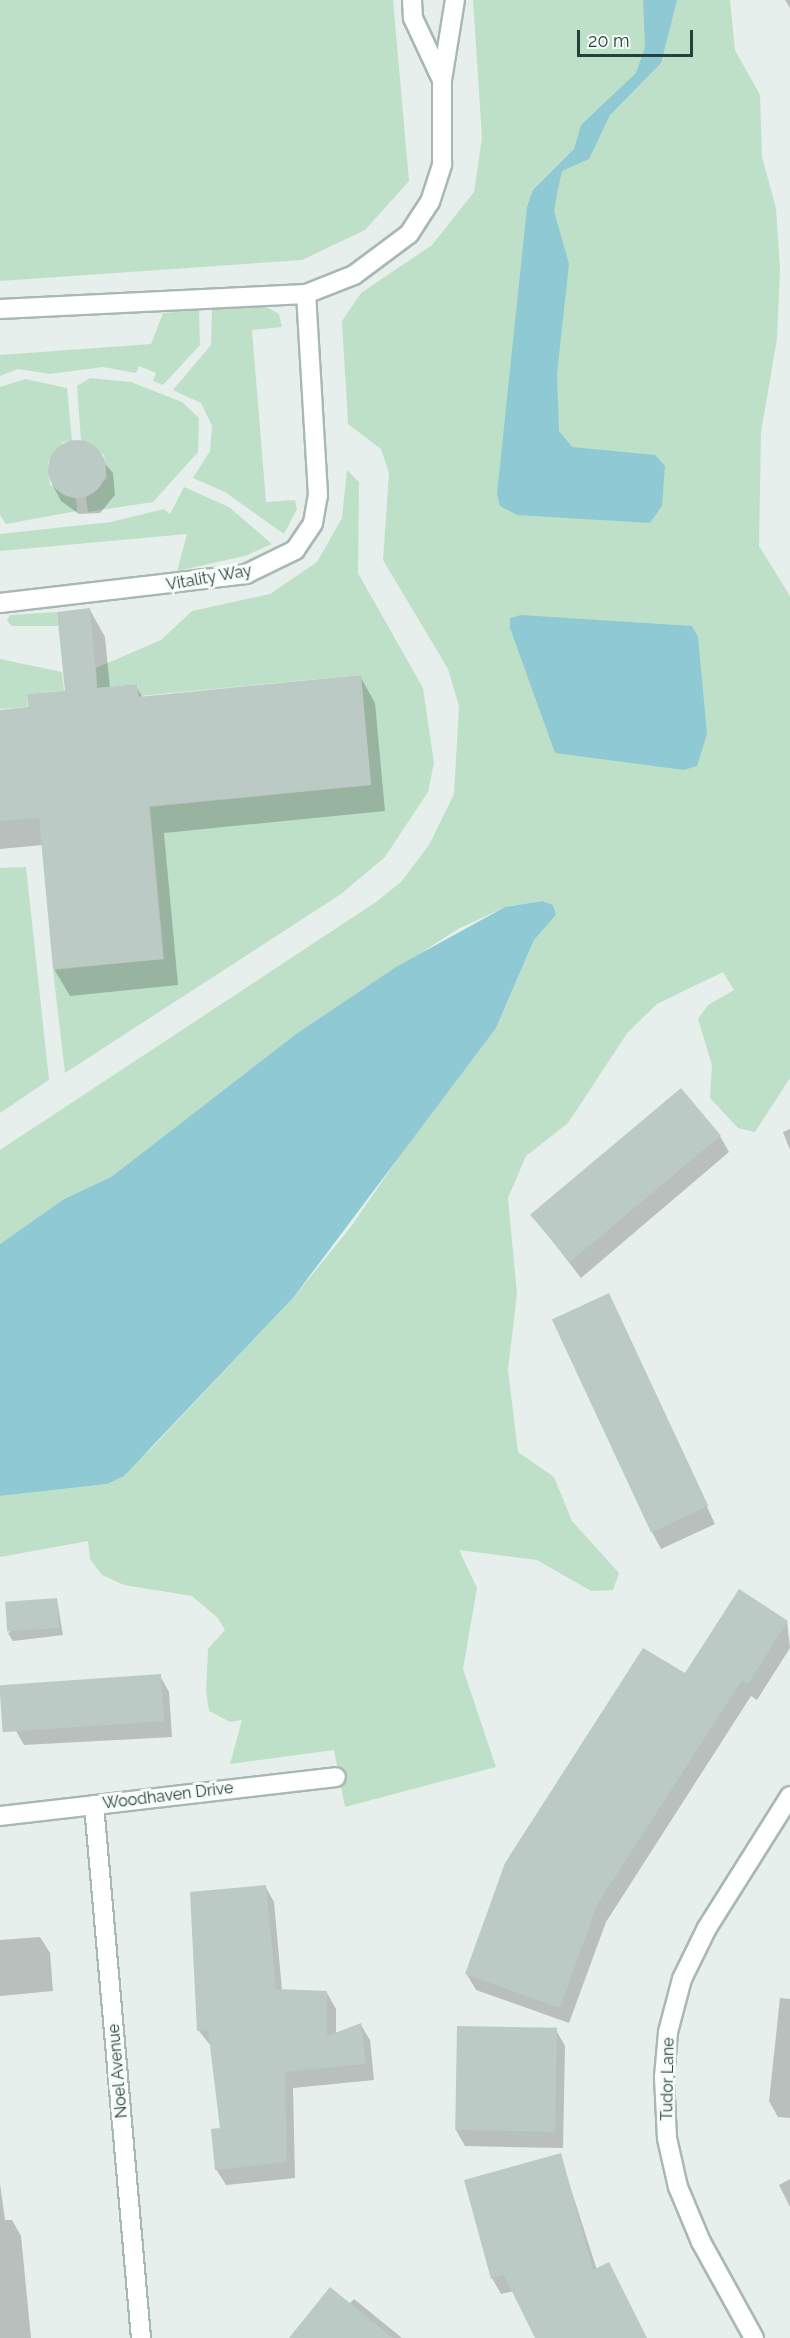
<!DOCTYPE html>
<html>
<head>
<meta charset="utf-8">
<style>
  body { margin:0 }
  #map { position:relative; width:790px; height:2338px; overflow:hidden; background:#e6efeb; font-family:Raleway,sans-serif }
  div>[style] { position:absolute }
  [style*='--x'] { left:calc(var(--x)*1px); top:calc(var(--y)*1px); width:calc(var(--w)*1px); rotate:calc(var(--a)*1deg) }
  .green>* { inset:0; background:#bfe0c8 }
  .water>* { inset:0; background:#8ec9d4 }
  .shadow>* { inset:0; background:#0003 }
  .building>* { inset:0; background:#bbcac4; transform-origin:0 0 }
  .round { border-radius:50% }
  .roads { filter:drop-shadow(2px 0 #a8b8b2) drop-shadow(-2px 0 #a8b8b2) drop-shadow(0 2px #a8b8b2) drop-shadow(0 -2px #a8b8b2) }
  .street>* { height:18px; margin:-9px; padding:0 9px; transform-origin:9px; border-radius:9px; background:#fff }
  span { translate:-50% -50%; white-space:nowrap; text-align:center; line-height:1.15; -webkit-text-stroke:6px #f7fbf9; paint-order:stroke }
  .street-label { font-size:16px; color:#24423a }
  .scale { position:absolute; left:577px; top:30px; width:116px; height:27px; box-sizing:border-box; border:3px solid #24423a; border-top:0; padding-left:8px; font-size:18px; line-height:21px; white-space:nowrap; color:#24423a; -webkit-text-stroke:4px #f7fbf9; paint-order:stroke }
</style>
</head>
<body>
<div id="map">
  <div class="green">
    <div style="clip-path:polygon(0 0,393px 0,409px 181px,365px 230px,302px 260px,0 281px)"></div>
    <div style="clip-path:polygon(473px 0,730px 0,735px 50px,760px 95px,762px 157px,776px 208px,780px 269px,777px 339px,761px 432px,759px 546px,790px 596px,790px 1078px,755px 1132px,738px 1128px,710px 1098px,712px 1065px,698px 1019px,708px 1005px,734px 990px,723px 972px,657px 1004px,628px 1032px,568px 1123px,526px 1156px,508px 1198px,517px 1294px,508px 1370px,518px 1452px,554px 1477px,572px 1521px,619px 1573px,613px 1590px,591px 1591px,537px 1560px,459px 1550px,477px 1588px,463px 1669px,496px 1767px,345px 1807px,334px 1750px,230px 1764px,242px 1720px,230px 1722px,209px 1711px,206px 1691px,208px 1649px,225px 1630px,218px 1618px,192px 1596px,124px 1585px,102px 1575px,90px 1559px,88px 1541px,0 1557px,0 1496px,107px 1484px,149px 1451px,293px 1298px,350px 1228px,445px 1090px,496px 1028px,534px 940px,556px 915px,542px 901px,505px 907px,458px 929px,296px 1034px,111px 1177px,64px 1199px,0 1244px,0 1150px,376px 902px,401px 882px,429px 845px,454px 794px,459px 706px,448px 669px,383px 560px,389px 473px,381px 449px,348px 424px,342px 321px,361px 293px,432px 245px,474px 192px,482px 138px)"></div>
    <div style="clip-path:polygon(263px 305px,279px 314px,282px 327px,252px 330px,266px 502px,295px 500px,297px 509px,284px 534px,225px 492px,193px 478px,210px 451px,212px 426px,201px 403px,173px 390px,211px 345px,212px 309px)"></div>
    <div style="clip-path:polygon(199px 310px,200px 345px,163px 385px,153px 381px,156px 373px,139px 366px,136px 373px,103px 367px,50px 374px,18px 369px,0 376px,0 355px,151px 344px,163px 313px)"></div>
    <div style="clip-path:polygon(90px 378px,131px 382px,182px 402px,199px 418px,198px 452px,153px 502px,88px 512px,86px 497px,107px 478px,104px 455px,81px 440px,77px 386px)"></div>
    <div style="clip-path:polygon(25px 379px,67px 388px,72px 441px,63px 442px,48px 462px,50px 485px,76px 498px,77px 511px,6px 524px,0 515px,0 387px)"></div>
    <div style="clip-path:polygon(347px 470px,359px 482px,358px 573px,423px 688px,434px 763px,428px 792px,385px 857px,341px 894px,65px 1073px,53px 970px,164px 959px,150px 807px,371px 785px,361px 675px,139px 696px,137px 684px,97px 688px,96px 668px,161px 640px,192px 611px,270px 594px,317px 562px,342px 518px)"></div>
    <div style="clip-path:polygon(184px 487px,229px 507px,272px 544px,245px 556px,177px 571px,187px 534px,0 551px,0 534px,111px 522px,164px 509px,170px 514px)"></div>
    <div style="clip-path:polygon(57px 612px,58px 626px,12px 626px,7px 621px,10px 615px)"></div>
    <div style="clip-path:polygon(0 659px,62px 672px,64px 691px,27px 694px,27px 707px,0 709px)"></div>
    <div style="clip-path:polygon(26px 867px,49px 1080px,0 1113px,0 868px)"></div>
  </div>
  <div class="water">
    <div style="clip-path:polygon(643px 0,677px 0,661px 63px,610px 115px,589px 159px,562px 171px,558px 189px,554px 211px,569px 264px,557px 374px,559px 431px,572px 447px,655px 455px,665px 466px,662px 506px,650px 523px,517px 515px,500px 506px,497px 494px,527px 207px,533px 190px,574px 149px,581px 125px,636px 73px,645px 47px)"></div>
    <div style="clip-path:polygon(521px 615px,692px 626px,698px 637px,707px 734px,697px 766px,684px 770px,555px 753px,510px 628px,510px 618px)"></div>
    <div style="clip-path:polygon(542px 901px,553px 905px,556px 915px,534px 940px,496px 1028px,293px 1298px,124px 1476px,107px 1484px,0 1496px,0 1244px,64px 1199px,111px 1177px,296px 1034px,396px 967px,505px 907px)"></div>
  </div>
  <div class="shadow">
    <div style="clip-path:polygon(785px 0,790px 0,790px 8px)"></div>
    <div style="clip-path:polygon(85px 441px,113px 473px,115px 495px,100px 513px,79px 514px,61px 501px,52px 484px,49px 462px,64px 444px)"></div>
    <div style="clip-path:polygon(90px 610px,105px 637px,110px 688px,136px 686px,143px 698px,360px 676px,375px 703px,385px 811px,164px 833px,178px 985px,70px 996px,54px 969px,43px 845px,0 849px,0 711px,30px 709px,66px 692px)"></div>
    <div style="clip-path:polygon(790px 1129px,790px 1150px,783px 1132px)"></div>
    <div style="clip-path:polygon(720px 1136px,729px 1152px,581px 1278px,533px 1216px)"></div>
    <div style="clip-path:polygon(608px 1295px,715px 1524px,661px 1549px,652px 1532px)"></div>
    <div style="clip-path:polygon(57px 1600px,63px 1635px,13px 1641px,8px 1633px)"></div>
    <div style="clip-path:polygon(787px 1622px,790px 1648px,757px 1700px,751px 1696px,606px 1922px,569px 2023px,476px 1990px,466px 1973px,686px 1675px)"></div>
    <div style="clip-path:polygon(160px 1676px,169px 1692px,172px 1737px,24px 1745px,15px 1729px)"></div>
    <div style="clip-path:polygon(265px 1886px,274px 1902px,282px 1990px,327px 1993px,336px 2009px,336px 2034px,361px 2025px,370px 2040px,374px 2080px,293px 2088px,295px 2178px,226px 2185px,216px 2169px,221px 2130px,211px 2046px,199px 2031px)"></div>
    <div style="clip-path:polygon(40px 1937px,50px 1953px,53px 1991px,0 1996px,0 1940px)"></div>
    <div style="clip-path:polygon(780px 1998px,790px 1999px,790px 2118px,778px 2117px,769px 2101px)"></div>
    <div style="clip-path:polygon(556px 2030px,565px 2046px,563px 2148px,465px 2146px,456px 2130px)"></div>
    <div style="clip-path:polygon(560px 2155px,597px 2270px,647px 2338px,537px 2338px,514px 2291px,501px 2294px,492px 2278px)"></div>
    <div style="clip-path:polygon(790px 2179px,790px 2207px,779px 2185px)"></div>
    <div style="clip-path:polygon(0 2184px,5px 2220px,12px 2220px,21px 2236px,31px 2338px,0 2338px)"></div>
    <div style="clip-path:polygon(354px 2299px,402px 2338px,291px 2338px,349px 2304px)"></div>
  </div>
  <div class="building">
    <div class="round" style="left:48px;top:440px;width:58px;height:58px"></div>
    <div style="clip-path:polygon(90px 608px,97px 688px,137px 684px,138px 697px,361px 675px,371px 785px,149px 806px,163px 959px,53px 969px,39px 818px,0 821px,0 710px,28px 707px,27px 694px,65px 691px,57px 612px)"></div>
    <div style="left:681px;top:1088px;width:62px;height:197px;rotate:50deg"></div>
    <div style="left:609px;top:1293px;width:235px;height:63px;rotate:65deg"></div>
    <div style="clip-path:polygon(739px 1589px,788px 1621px,748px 1684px,742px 1680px,597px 1905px,560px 2008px,465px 1974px,505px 1863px,643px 1648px,685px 1673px)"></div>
    <div style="left:57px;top:1598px;width:30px;height:52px;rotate:86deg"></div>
    <div style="left:161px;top:1674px;width:47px;height:162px;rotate:86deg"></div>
    <div style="clip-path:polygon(266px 1885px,276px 1989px,327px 1991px,327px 2036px,361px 2023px,366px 2064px,285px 2072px,287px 2162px,215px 2170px,211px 2129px,220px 2128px,208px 2030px,197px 2031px,190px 1892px)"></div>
    <div style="left:457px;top:2026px;width:100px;height:104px;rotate:1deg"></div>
    <div style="clip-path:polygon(561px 2153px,593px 2270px,609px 2262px,647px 2338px,535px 2338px,504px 2275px,491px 2279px,464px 2180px)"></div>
    <div style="clip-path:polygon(330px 2287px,366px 2316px,393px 2338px,289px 2338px)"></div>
  </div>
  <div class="roads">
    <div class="street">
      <div style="--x:412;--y:0;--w:18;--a:87"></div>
      <div style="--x:413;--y:18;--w:68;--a:64.9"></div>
      <div style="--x:442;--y:80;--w:81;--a:-80.8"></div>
      <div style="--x:0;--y:309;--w:306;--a:-2.8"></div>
      <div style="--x:306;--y:294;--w:52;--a:-21.6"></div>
      <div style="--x:354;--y:275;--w:69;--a:-36.7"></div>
      <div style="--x:409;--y:234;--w:38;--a:-57"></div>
      <div style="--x:430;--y:202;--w:40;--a:-72"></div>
      <div style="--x:442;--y:164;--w:84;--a:-90"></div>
      <div style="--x:0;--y:603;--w:248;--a:-6.7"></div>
      <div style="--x:246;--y:574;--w:55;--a:-26.1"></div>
      <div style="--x:295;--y:550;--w:32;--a:-56"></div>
      <div style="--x:313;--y:523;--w:28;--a:-80"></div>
      <div style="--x:318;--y:495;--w:201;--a:-93.4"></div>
      <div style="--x:94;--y:1805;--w:535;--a:84.96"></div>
      <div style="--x:0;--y:1816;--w:338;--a:-6.6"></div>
      <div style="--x:754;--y:2338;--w:110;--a:-118.9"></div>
      <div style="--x:701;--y:2242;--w:60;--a:-112.7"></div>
      <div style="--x:678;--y:2187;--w:50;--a:-102.7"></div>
      <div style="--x:667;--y:2138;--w:61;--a:-92.8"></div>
      <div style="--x:664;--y:2077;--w:45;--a:-84.9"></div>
      <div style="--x:668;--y:2032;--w:55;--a:-75.2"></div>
      <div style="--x:682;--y:1979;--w:57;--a:-63.9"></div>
      <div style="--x:707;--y:1928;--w:156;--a:-57.8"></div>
    </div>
  </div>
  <div class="street-label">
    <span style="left:209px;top:578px;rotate:-10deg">Vitality Way</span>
    <span style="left:168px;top:1796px;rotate:-7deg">Woodhaven Drive</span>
    <span style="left:118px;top:2071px;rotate:-95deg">Noel Avenue</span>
    <span style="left:668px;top:2079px;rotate:-89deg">Tudor Lane</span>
  </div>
  <div class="scale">20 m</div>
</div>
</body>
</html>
